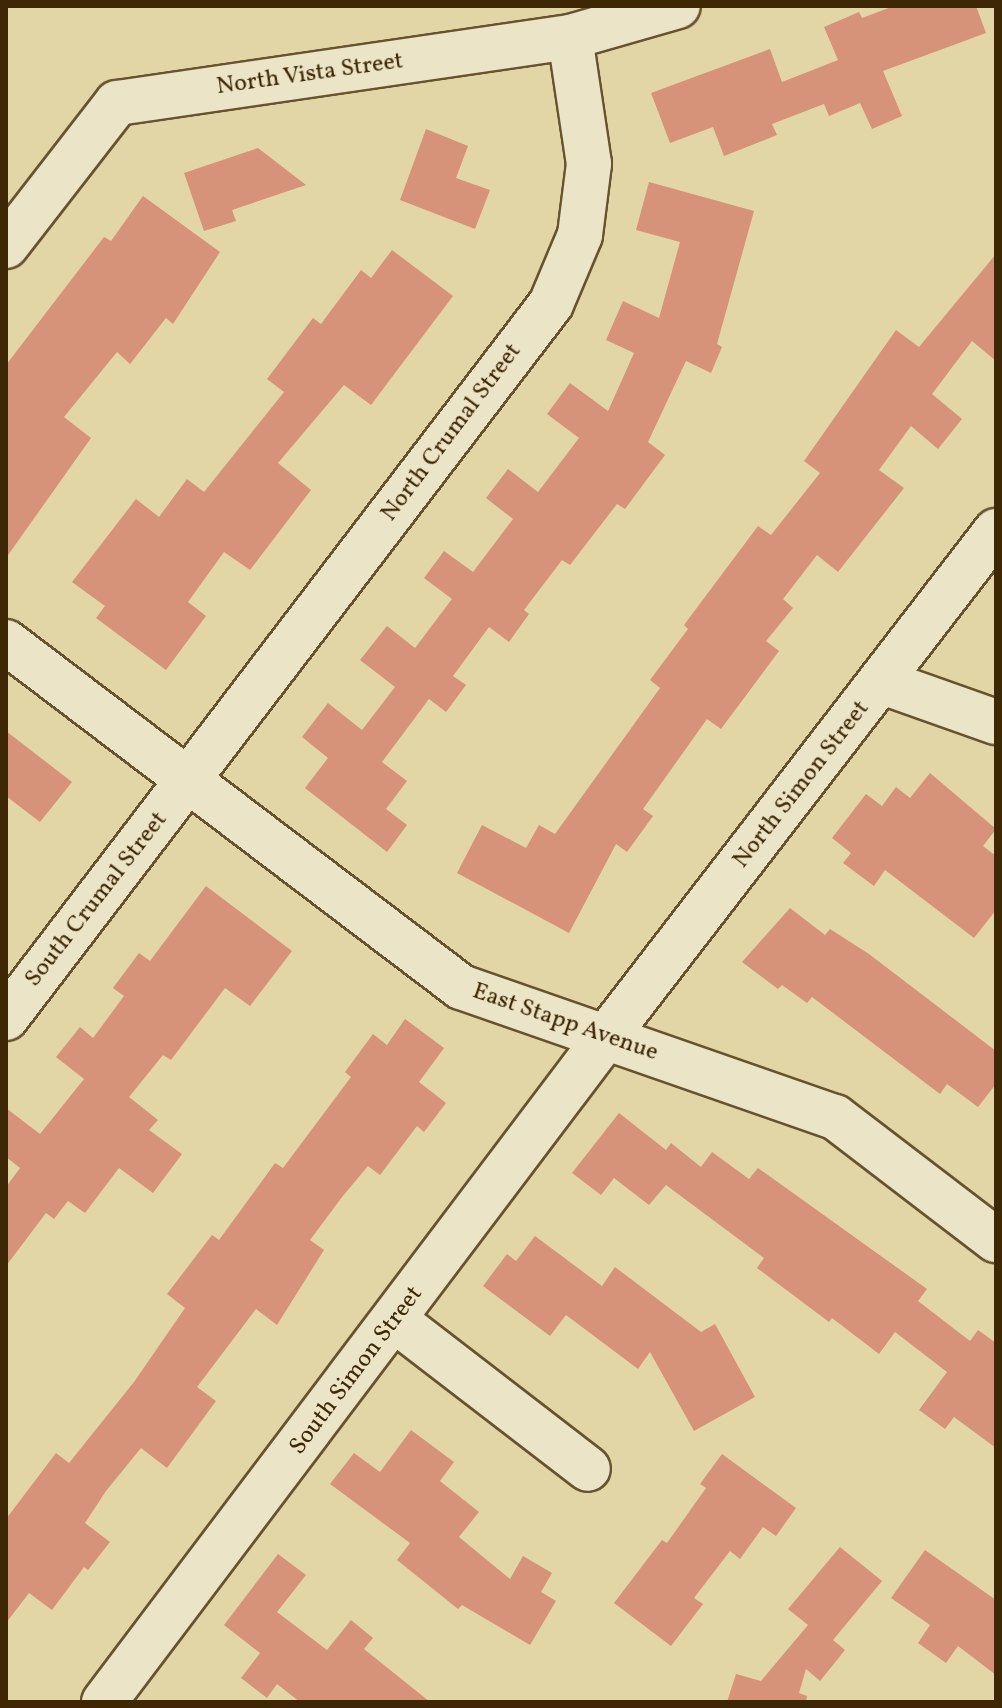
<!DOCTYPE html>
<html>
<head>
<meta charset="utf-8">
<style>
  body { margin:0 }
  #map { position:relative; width:1002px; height:1708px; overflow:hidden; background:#e2d6a7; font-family:Vollkorn,serif }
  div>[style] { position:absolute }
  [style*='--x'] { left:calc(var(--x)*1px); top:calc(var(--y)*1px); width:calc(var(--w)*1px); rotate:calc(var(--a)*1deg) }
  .building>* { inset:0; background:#d7927a }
  .roads { filter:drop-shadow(2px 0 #67532e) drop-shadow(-2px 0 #67532e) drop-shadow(0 2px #67532e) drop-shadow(0 -2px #67532e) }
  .minor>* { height:44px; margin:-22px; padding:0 22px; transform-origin:22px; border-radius:22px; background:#ece4c6 }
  span { translate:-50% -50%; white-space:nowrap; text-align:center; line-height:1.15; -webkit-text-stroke:8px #ece4c6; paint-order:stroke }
  .street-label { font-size:24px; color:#3e2705 }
  .frame { position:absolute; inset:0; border:8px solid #3e2705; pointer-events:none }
</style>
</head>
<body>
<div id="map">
  <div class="building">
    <div style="clip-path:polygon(894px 6px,976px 6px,986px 33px,883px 71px,902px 116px,872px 129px,860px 103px,829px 116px,824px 104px,772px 124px,777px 135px,724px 156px,713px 127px,670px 143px,651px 93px,770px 49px,782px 82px,838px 60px,824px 27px,859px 12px,862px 18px)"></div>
    <div style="clip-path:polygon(426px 129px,468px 146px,456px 178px,490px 190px,475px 229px,400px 200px)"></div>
    <div style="clip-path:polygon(258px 148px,306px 185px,232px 210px,236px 221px,204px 231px,184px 173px)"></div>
    <div style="clip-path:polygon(649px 182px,754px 211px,717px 344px,722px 347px,711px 373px,686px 361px,648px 442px,665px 455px,625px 509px,617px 504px,570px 565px,562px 560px,524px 610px,529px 614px,509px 642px,489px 627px,453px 676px,466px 685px,446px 712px,429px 699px,382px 762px,407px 781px,386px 809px,407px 825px,387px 852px,305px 788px,328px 758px,302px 737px,328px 703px,362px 730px,395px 687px,360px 660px,387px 626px,415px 648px,452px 599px,424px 578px,444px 551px,473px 572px,513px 519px,486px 498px,508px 469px,538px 492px,579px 438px,547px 414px,570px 383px,608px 411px,634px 353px,606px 340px,623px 301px,659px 318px,680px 242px,636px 230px)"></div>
    <div style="clip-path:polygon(143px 196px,220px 252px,173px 324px,166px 318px,130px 364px,117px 352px,64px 417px,91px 438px,6px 558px,6px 365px,104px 237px,111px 241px)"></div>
    <div style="clip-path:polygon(392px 250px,453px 296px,371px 405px,344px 385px,278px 463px,311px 490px,250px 570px,224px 552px,188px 602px,206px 616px,166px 670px,96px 618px,105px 606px,72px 582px,136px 499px,159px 517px,187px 479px,204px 492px,284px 392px,267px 379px,313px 318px,321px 324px,361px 270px,371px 278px)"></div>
    <div style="clip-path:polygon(996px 254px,996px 361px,972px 341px,932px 394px,962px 419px,938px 449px,911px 426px,879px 470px,904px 488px,838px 572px,817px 555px,783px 599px,793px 608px,766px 641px,779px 651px,721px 729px,707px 719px,643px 809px,653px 816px,627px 852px,616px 844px,569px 933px,457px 873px,482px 825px,526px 848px,539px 825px,555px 834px,660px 688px,650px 680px,688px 629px,684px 625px,758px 526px,771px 535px,820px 473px,804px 461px,896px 330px,919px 347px)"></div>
    <div style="clip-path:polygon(6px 731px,72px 782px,40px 822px,6px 796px)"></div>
    <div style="clip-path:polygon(930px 773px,996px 829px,983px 846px,996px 856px,996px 910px,974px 938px,885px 870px,874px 886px,843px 863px,851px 853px,832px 838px,866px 794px,882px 806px,896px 787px,910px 798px)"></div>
    <div style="clip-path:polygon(206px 886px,292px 951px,250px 1006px,225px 988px,171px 1060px,163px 1055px,129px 1097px,158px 1120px,149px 1130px,182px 1154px,153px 1193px,119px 1168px,85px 1213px,68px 1201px,54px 1219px,46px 1213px,6px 1266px,6px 1187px,20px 1168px,6px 1157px,6px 1108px,40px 1134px,84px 1079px,56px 1057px,80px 1027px,93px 1038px,124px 996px,113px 988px,139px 953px,150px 961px)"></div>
    <div style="clip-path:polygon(790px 908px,825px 935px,830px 929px,869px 954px,996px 1051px,996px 1084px,978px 1107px,947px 1084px,940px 1094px,812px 997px,807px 1003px,782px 985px,778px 989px,742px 962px)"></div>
    <div style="clip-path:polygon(405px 1019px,444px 1048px,419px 1082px,446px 1103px,424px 1132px,417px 1126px,380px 1175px,368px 1166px,342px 1197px,310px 1240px,324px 1250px,277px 1325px,256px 1309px,197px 1387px,216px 1401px,167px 1468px,141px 1448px,106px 1491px,85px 1523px,110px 1542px,88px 1570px,84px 1567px,52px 1610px,29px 1593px,6px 1623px,6px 1519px,56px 1453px,69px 1463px,134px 1382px,185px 1308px,167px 1294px,212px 1235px,219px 1240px,275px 1163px,283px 1168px,351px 1077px,345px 1072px,373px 1034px,387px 1045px)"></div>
    <div style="clip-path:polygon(619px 1113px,666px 1150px,671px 1143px,701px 1167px,712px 1152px,749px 1179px,758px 1168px,927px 1289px,918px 1301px,970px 1341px,978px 1330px,996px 1343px,996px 1448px,954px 1417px,945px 1429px,919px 1410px,947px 1372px,895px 1332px,879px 1354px,832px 1318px,829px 1322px,757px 1268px,764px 1258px,666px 1185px,649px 1205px,614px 1178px,601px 1195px,572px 1173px)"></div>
    <div style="clip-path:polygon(535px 1236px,602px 1286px,615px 1267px,701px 1332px,715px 1324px,755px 1397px,694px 1431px,650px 1352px,638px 1369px,566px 1315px,550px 1336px,483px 1286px,507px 1254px,516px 1261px)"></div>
    <div style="clip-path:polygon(411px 1430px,454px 1462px,440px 1481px,479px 1512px,459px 1537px,510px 1579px,523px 1556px,552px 1573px,541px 1592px,556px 1601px,530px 1645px,462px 1605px,458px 1609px,397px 1560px,410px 1543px,330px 1484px,354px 1453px,380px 1472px)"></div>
    <div style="clip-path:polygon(722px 1454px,796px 1508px,776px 1536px,763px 1527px,740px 1559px,730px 1551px,694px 1598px,703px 1604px,671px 1646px,614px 1603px,662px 1540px,667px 1543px,706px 1488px,700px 1484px)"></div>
    <div style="clip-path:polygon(840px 1547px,882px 1581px,833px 1640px,845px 1650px,820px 1681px,806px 1669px,799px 1693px,807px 1696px,806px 1702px,727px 1702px,736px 1674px,761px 1681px,808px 1625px,788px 1609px)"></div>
    <div style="clip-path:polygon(925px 1550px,996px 1600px,996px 1675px,958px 1646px,946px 1663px,918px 1643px,930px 1625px,891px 1598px)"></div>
    <div style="clip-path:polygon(278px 1554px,306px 1575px,277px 1612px,327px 1650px,351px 1620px,373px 1638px,364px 1649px,430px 1702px,300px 1702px,277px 1684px,267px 1698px,241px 1678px,260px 1653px,224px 1625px)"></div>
  </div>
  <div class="roads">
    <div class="minor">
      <div style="--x:6;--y:246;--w:181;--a:-52.2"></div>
      <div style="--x:117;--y:103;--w:458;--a:-8.3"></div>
      <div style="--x:570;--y:37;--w:112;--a:-16"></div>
      <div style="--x:6;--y:642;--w:571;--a:37.17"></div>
      <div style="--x:461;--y:987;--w:396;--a:19.2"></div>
      <div style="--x:835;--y:1117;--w:203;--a:37.4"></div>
      <div style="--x:883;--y:682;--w:120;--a:19.5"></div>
      <div style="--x:6;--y:1018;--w:898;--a:-52.65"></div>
      <div style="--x:551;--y:304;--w:75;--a:-67.2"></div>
      <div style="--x:580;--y:235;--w:72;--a:-82.8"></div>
      <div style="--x:589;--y:164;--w:128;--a:-98.5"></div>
      <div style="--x:396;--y:1321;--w:242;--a:37.6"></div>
      <div style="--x:104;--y:1702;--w:833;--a:-52.95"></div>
      <div style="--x:606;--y:1037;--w:639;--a:-52.38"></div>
    </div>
  </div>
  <div class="street-label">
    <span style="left:310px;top:75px;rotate:-8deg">North Vista Street</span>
    <span style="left:452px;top:433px;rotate:-53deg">North Crumal Street</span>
    <span style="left:802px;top:785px;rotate:-52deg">North Simon Street</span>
    <span style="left:97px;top:900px;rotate:-52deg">South Crumal Street</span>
    <span style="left:565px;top:1023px;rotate:19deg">East Stapp Avenue</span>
    <span style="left:357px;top:1371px;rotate:-53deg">South Simon Street</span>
  </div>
  <div class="frame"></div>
</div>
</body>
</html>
